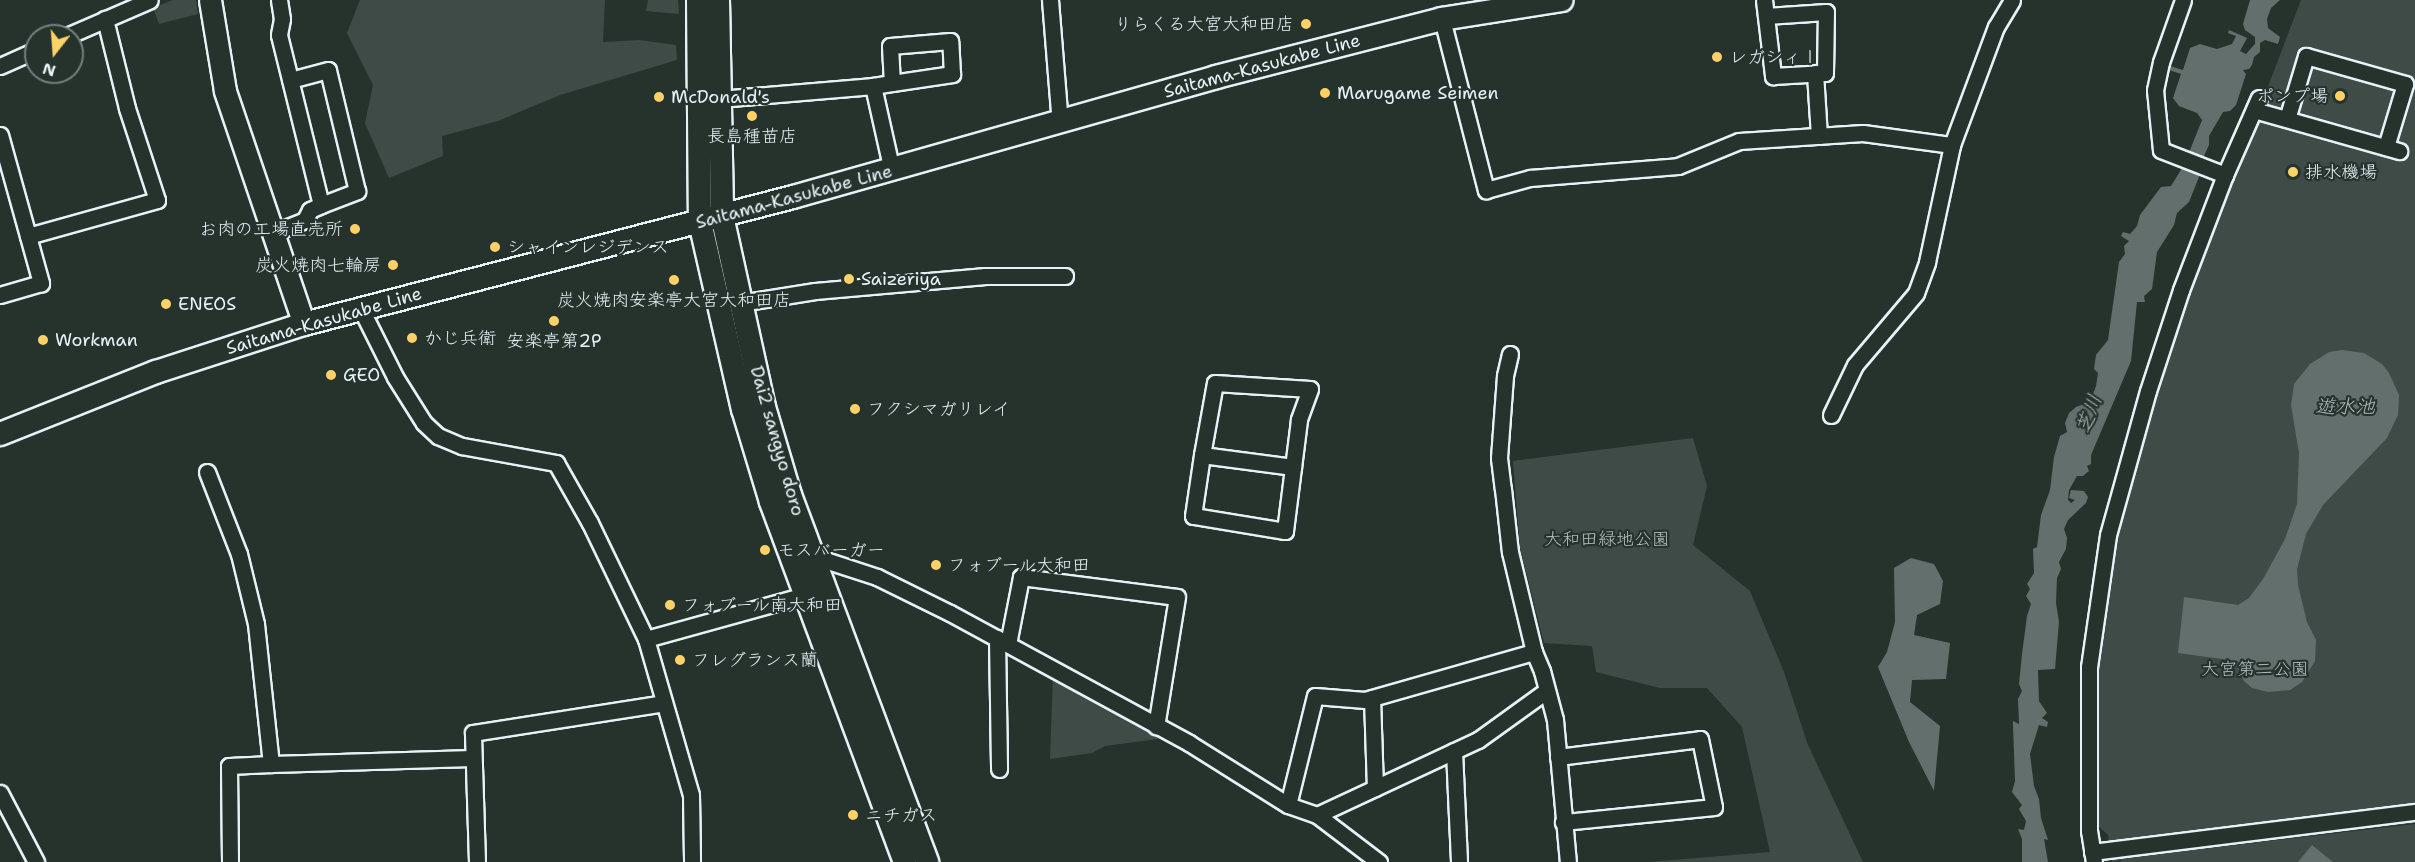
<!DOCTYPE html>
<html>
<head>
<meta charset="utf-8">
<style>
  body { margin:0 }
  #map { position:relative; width:2415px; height:862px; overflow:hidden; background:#26332d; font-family:"Shantell Sans","Klee One",sans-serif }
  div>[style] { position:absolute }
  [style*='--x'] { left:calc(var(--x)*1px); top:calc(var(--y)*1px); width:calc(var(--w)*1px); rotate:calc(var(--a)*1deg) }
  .green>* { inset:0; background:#3e4b47 }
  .water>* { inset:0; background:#636f6d }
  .roads { filter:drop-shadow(2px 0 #e8f1f8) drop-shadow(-2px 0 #e8f1f8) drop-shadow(0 2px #e8f1f8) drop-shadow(0 -2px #e8f1f8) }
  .street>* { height:15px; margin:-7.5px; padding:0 7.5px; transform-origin:7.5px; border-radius:7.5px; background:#26332d }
  .secondary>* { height:21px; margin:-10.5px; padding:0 10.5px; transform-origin:10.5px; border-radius:10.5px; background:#26332d }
  .primary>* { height:22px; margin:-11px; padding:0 11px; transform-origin:11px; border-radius:11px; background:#26332d }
  .dots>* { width:16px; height:16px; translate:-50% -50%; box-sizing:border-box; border:3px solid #26332d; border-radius:50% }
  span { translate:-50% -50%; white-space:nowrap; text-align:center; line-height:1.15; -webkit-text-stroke:4.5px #26332d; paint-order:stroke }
  .poi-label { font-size:18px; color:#e8f1f8 }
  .right { translate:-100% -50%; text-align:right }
  .left { translate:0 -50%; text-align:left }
  .street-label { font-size:18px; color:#e8f1f8 }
  .park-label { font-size:18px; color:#b5bfc3 }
  .water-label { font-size:20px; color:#b3bdc0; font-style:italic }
  .north { position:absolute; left:24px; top:24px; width:60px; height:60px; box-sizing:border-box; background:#26332d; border:2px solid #747f7e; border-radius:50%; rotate:197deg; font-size:16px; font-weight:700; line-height:24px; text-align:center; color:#e8f1f8 }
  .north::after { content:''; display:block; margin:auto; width:21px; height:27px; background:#ffd166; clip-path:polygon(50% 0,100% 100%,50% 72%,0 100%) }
</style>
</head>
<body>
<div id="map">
  <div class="green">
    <div style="clip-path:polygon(173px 0,196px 0,198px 14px,159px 24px,153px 8px)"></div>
    <div style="clip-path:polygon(360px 0,605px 0,603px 42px,639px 40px,676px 45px,677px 60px,560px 95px,498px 121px,442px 136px,443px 156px,389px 178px,365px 123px,373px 85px,347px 33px)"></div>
    <div style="clip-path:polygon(648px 0,678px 0,679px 14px,646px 11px)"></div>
    <div style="clip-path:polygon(2301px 0,2415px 0,2415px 823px,2124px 858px,2415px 824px,2415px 862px,2120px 862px,2122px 860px,2112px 862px,2108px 835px,2094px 822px,2093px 656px,2123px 493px,2203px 232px,2232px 181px)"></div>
    <div style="clip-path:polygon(1693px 438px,1707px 486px,1693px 545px,1750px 591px,1784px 672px,1808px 745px,1863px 862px,1648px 862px,1770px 852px,1742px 727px,1707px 688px,1660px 688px,1596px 672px,1592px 646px,1544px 643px,1520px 548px,1513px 461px)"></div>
    <div style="clip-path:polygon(1053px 676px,1160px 733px,1158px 739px,1105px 746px,1092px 753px,1050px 759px)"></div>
  </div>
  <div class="water">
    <div style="clip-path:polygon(2250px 0,2280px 0,2271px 8px,2267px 19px,2268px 28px,2280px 37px,2278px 44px,2265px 40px,2260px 43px,2260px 52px,2254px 57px,2252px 65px,2249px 69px,2243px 70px,2246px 74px,2236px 105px,2230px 111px,2223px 112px,2209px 136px,2209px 145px,2204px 156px,2199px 157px,2203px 164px,2201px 172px,2189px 202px,2177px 213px,2174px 225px,2157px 252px,2152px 289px,2144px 296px,2145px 302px,2137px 302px,2131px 361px,2091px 455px,2091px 464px,2087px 466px,2089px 471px,2083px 476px,2077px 476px,2069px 490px,2068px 500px,2071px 503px,2075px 500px,2069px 498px,2071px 490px,2084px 491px,2088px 497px,2086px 503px,2068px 520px,2064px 529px,2067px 538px,2066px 549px,2059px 562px,2061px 569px,2057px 578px,2056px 603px,2059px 622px,2055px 669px,2038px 670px,2039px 701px,2047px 713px,2042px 718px,2048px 722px,2047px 727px,2039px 725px,2030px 754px,2034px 786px,2039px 799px,2041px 818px,2048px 840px,2044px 839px,2048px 862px,2022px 862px,2022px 839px,2018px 829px,2024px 830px,2026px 821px,2019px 809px,2022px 805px,2012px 792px,2015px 781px,2013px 725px,2013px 721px,2019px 724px,2018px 699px,2022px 691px,2019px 684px,2022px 654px,2027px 616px,2031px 604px,2026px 596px,2030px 589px,2027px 584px,2034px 573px,2033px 549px,2037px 547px,2041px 515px,2050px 490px,2054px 457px,2060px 436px,2067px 432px,2065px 423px,2069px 413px,2076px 407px,2090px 402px,2096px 386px,2098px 373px,2094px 369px,2096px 355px,2108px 340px,2119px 262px,2125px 254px,2124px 246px,2129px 241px,2121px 236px,2123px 232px,2130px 234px,2137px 226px,2140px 215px,2161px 187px,2171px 186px,2184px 165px,2202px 120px,2197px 113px,2179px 106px,2173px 98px,2181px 74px,2169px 70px,2170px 66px,2183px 70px,2190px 48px,2200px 44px,2217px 49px,2232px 44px,2236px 36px,2228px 33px,2229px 30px,2247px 38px,2240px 51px,2246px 54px,2255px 44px,2255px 37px,2245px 30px,2243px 24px)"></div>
    <div style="clip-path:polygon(2342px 350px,2364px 353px,2382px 364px,2389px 373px,2399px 395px,2398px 415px,2387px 438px,2323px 505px,2306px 534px,2297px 569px,2298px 585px,2307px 622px,2316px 640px,2315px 661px,2302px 682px,2290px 690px,2268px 692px,2252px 688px,2244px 681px,2235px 664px,2229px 660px,2178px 653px,2184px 597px,2238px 605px,2249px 598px,2263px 579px,2285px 539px,2297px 504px,2299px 453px,2291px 405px,2294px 384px,2310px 364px,2329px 352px)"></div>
    <div style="clip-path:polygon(1911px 558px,1934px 564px,1943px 581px,1940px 604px,1917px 615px,1914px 635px,1950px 643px,1946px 679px,1912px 680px,1910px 702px,1940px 726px,1934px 791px,1909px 742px,1878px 667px,1887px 652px,1895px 622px,1894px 568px)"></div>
    <div style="clip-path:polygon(2312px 845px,2333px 862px,2298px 862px)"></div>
  </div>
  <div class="roads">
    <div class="street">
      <div style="--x:279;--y:0;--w:19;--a:81"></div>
      <div style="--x:282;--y:19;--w:16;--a:101"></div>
      <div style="--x:279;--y:35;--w:175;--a:76.1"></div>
      <div style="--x:1050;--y:0;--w:123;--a:85.4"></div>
      <div style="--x:1764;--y:0;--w:77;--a:83.2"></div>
      <div style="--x:1773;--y:76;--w:52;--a:-3.3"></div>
      <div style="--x:1825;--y:73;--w:61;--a:-89.1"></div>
      <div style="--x:1826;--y:12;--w:60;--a:176.2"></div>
      <div style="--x:2183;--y:0;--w:66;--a:109.5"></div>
      <div style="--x:2161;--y:62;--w:29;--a:102"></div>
      <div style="--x:2155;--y:90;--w:60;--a:84.3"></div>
      <div style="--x:2161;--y:150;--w:69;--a:21.3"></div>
      <div style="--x:1442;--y:19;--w:177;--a:75.6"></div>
      <div style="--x:1486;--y:190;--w:46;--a:-15.3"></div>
      <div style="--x:1530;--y:178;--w:148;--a:-4.6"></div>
      <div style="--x:1678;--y:166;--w:66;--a:-22.3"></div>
      <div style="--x:1739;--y:141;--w:124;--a:-3.7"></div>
      <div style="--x:1863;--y:133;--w:90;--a:7.7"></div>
      <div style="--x:67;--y:36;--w:90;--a:-23.4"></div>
      <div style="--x:0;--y:66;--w:39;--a:-24"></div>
      <div style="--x:1815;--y:73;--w:63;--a:86.4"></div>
      <div style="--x:873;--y:86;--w:19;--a:-9"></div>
      <div style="--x:892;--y:83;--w:61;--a:-8.5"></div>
      <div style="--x:952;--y:74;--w:33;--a:-93"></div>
      <div style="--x:950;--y:41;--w:60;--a:175.2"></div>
      <div style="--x:890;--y:46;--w:37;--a:87"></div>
      <div style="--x:719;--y:99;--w:155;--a:-4.8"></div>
      <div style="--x:873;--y:86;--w:87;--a:77.4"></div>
      <div style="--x:2254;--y:110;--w:151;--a:15.8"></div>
      <div style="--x:2287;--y:119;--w:66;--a:-73.2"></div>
      <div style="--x:2306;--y:56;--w:103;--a:15.8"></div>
      <div style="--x:2405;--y:84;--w:66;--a:106.8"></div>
      <div style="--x:0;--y:135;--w:154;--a:74.5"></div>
      <div style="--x:41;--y:283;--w:43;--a:163.7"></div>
      <div style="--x:273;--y:233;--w:35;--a:-22"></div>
      <div style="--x:305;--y:220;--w:11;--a:-63"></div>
      <div style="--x:310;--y:210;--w:12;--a:-24"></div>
      <div style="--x:321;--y:205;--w:39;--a:-21"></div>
      <div style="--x:357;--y:191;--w:124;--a:-103.5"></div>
      <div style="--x:328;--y:70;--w:39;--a:165"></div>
      <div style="--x:28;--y:236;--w:134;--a:-15.6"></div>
      <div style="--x:157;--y:200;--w:97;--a:-108.1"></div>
      <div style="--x:127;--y:108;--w:92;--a:-103.9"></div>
      <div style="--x:740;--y:303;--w:76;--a:-9.1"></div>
      <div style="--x:815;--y:291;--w:171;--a:-5"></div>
      <div style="--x:985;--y:276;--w:80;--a:0"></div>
      <div style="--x:361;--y:309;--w:76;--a:63.4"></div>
      <div style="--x:395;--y:377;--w:54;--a:57.8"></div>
      <div style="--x:424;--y:423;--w:19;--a:43"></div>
      <div style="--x:438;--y:436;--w:26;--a:23"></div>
      <div style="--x:462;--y:446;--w:96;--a:10.3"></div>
      <div style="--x:556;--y:463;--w:69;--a:60.5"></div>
      <div style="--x:590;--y:523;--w:129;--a:64.2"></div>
      <div style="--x:646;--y:639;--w:162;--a:73.9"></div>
      <div style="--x:691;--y:795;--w:67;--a:89.1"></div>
      <div style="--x:1510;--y:354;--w:23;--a:103"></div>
      <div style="--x:1505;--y:376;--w:82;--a:94.2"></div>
      <div style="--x:1499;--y:458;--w:31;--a:83"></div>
      <div style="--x:1503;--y:489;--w:63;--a:83.7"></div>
      <div style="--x:1510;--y:552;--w:103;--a:76.5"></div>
      <div style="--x:1534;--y:652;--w:21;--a:67"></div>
      <div style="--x:1542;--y:671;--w:51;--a:75.1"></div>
      <div style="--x:1555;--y:720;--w:143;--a:84.8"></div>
      <div style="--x:1831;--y:415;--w:55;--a:-64.4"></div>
      <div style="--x:1855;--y:365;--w:94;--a:-49.7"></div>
      <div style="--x:1916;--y:293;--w:33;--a:-70"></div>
      <div style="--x:1927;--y:262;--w:120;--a:-77.9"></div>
      <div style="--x:1952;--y:145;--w:126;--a:-69.6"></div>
      <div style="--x:1996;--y:27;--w:31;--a:-59"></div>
      <div style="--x:1202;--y:455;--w:73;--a:-79.8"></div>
      <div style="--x:1215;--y:383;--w:95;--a:3.6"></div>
      <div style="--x:1310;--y:389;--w:33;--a:110"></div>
      <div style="--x:1299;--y:420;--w:112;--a:97.2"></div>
      <div style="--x:1285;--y:531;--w:93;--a:-170.7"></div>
      <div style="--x:1193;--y:516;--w:62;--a:-81.6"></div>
      <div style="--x:1202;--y:455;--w:92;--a:7.5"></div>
      <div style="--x:207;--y:472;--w:88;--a:68.7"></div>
      <div style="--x:239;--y:554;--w:72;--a:76.3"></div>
      <div style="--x:256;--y:624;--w:141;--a:83.9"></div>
      <div style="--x:271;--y:764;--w:42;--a:177.3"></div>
      <div style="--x:229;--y:766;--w:96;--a:89.4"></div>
      <div style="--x:815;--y:563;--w:13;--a:-9"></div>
      <div style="--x:828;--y:561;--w:52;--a:18.1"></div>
      <div style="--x:877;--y:577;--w:81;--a:26.3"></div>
      <div style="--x:950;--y:613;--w:272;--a:28.5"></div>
      <div style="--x:1189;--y:743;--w:117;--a:32.1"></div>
      <div style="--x:1288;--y:805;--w:31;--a:19"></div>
      <div style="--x:1317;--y:815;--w:78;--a:37.2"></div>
      <div style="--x:997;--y:638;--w:131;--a:89.1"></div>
      <div style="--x:646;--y:639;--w:165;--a:-15.5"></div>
      <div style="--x:805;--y:595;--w:8;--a:-45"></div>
      <div style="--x:1008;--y:644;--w:68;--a:-79"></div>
      <div style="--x:1021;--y:577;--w:157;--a:7.3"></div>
      <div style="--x:1177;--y:597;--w:131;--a:99.2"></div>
      <div style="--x:1372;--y:698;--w:90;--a:88.1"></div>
      <div style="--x:1454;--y:751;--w:111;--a:87.4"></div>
      <div style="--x:1558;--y:757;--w:143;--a:-7.2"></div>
      <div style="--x:1700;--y:739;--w:69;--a:78.4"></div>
      <div style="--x:1714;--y:807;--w:152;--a:174.3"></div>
      <div style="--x:271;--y:764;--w:202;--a:-1.7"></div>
      <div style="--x:0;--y:793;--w:78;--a:62.4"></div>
      <div style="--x:1288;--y:805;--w:112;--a:-76.1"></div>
      <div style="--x:1315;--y:696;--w:50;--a:4.6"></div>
      <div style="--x:1365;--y:700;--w:176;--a:-15.9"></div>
      <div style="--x:1317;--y:815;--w:178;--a:-25"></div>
      <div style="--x:1478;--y:740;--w:84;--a:-35.8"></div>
      <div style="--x:2092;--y:852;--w:325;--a:-7.1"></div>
      <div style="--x:477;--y:862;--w:129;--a:-91.8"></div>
      <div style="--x:473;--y:733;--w:193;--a:-8.9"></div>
      <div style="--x:2094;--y:862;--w:31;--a:-99"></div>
      <div style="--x:2089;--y:831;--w:164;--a:-90"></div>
      <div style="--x:2089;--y:667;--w:133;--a:-81.8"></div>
      <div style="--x:2108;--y:535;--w:149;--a:-74.5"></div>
      <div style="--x:2148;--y:391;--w:106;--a:-71.9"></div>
      <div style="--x:2181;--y:290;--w:123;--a:-69.1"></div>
      <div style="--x:2225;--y:175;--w:84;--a:-66.2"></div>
    </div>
    <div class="secondary">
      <div style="--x:210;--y:0;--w:92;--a:80.6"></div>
      <div style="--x:225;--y:91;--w:246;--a:71.3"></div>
    </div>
    <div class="primary">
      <div style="--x:698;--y:0;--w:222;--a:89.5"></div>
      <div style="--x:700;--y:222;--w:192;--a:77.1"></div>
      <div style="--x:743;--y:409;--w:97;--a:73.2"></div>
      <div style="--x:771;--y:502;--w:384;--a:69.6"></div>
      <div style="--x:718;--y:0;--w:216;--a:88.9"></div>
      <div style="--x:722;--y:216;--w:196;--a:77.6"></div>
      <div style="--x:764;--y:407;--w:92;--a:73.5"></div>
      <div style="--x:790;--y:495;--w:392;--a:69.5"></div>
      <div style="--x:0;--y:434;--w:168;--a:-21.7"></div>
      <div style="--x:156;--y:372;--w:156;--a:-18"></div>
      <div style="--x:304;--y:324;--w:505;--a:-14.56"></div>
      <div style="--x:793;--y:197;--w:440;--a:-15.8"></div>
      <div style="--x:1216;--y:77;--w:233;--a:-14.4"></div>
      <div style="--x:1442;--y:19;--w:121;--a:-9"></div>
    </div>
  </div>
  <div class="dots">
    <div style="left:1306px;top:24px;background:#ffd166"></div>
    <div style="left:1717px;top:57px;background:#ffd166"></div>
    <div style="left:1325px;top:93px;background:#ffd166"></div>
    <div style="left:2340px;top:96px;background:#ffd166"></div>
    <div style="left:659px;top:97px;background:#ffd166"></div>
    <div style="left:752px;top:116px;background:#ffd166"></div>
    <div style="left:2293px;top:172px;background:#ffd166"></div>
    <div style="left:355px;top:229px;background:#ffd166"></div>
    <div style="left:495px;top:247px;background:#ffd166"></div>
    <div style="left:393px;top:265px;background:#ffd166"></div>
    <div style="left:849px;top:279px;background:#ffd166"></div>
    <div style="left:674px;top:280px;background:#ffd166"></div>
    <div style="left:166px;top:304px;background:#ffd166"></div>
    <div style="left:554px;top:321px;background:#ffd166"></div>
    <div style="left:412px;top:338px;background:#ffd166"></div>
    <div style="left:43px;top:340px;background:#ffd166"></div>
    <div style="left:331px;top:375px;background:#ffd166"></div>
    <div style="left:855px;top:409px;background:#ffd166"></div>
    <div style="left:765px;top:550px;background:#ffd166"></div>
    <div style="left:936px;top:565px;background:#ffd166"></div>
    <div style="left:670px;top:605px;background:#ffd166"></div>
    <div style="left:680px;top:660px;background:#ffd166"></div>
    <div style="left:853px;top:815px;background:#ffd166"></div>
  </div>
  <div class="poi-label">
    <span class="right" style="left:1294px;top:24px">りらくる大宮大和田店</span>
    <span class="left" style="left:1729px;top:57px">レガシィⅠ</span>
    <span class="left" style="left:1337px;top:93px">Marugame Seimen</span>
    <span class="right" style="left:2328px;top:96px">ポンプ場</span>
    <span class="left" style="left:671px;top:97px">McDonald's</span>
    <span style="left:752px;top:136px">長島種苗店</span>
    <span class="left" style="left:2305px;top:172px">排水機場</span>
    <span class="right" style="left:343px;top:229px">お肉の工場直売所</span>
    <span class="left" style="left:507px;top:247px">シャインレジデンス</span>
    <span class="right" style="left:381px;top:265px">炭火焼肉七輪房</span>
    <span class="left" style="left:861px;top:279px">Saizeriya</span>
    <span style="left:674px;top:300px">炭火焼肉安楽亭大宮大和田店</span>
    <span class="left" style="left:178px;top:304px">ENEOS</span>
    <span class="left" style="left:424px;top:338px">かじ兵衛</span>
    <span class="left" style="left:55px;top:340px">Workman</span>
    <span style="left:554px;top:341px">安楽亭第2P</span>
    <span class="left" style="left:343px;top:375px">GEO</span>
    <span class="left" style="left:867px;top:409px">フクシマガリレイ</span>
    <span class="left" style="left:777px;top:550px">モスバーガー</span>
    <span class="left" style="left:948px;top:565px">フォブール大和田</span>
    <span class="left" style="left:682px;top:605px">フォブール南大和田</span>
    <span class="left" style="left:692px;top:660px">フレグランス蘭</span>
    <span class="left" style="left:865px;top:815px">ニチガス</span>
  </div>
  <div class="street-label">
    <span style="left:1262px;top:66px;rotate:-15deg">Saitama-Kasukabe Line</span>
    <span style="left:794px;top:197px;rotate:-15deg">Saitama-Kasukabe Line</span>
    <span style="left:324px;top:321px;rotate:-16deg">Saitama-Kasukabe Line</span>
    <span style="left:777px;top:441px;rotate:74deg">Dai2 sangyo doro</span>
  </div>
  <div class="park-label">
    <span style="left:1607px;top:539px">大和田緑地公園</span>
    <span style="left:2255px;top:669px">大宮第二公園</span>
  </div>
  <div class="water-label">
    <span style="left:2345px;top:406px">遊水池</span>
    <span style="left:2089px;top:414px;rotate:-70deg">芝川</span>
  </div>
  <div class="north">N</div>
</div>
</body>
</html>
